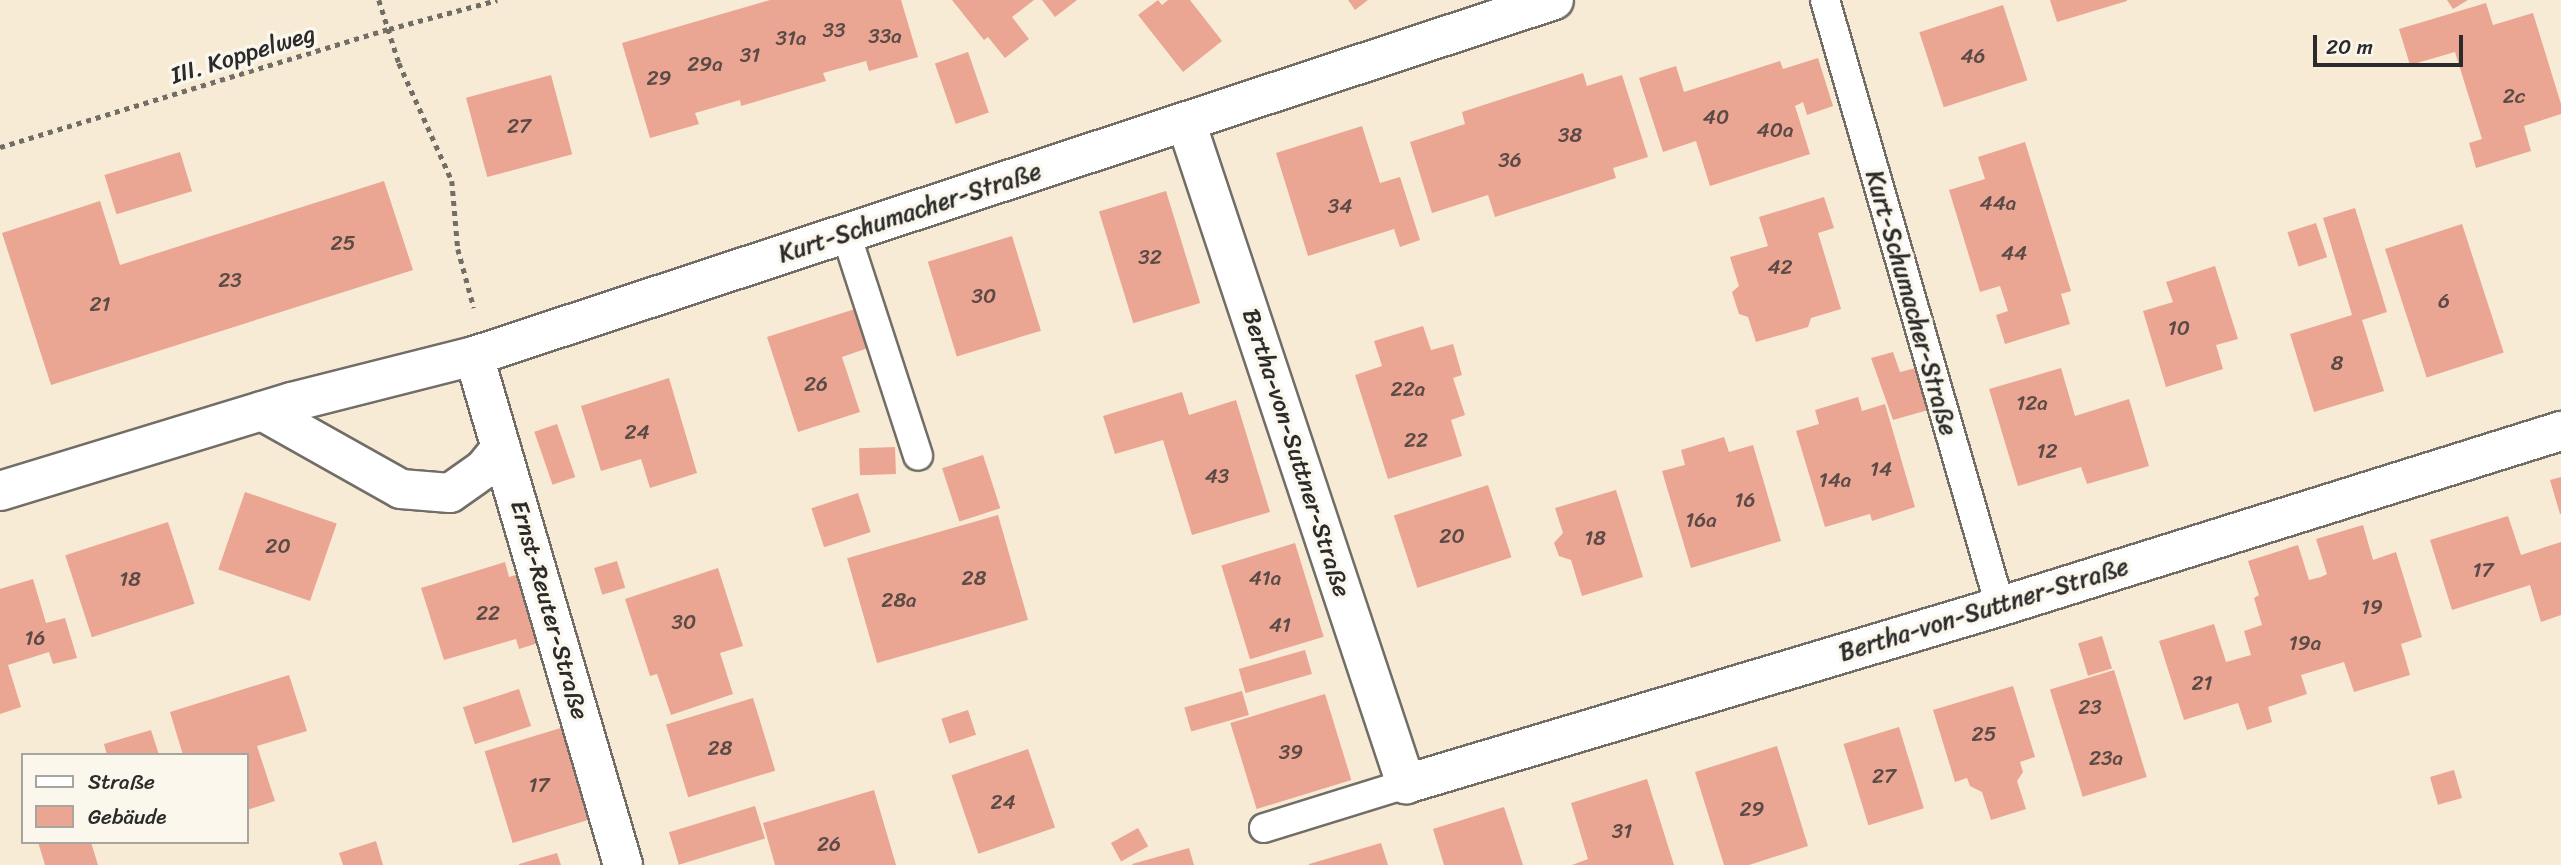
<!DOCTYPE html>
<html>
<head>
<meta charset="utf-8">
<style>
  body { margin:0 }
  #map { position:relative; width:2561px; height:865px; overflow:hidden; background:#f7ebd6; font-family:Sriracha,sans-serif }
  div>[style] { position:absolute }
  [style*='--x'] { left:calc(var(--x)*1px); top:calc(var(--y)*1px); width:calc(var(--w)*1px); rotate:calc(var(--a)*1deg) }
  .building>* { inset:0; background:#eaa593; transform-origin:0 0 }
  .path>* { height:4.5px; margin-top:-2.25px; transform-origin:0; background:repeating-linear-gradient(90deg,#726e67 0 5px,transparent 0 10px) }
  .roads { filter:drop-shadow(2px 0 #726e67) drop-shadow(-2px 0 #726e67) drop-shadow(0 2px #726e67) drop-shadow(0 -2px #726e67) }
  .lane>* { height:28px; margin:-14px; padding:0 14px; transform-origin:14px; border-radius:14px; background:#fff }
  .street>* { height:38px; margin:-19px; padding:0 19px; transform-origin:19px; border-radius:19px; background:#fff }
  span { translate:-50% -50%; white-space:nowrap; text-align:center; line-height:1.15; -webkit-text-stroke:7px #fbf7ec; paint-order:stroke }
  .number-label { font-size:21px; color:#5b4a45 }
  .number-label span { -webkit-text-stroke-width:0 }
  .street-label { font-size:24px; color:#2b2b2b }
  .legend { position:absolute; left:21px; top:753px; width:228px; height:91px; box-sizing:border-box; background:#fbf7ec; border:2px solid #a8a59f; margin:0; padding:9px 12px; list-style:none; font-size:21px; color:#2b2b2b }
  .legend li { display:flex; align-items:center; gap:14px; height:35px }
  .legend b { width:35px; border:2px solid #a8a59f }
  .scale { position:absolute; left:2313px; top:35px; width:150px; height:32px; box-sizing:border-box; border:4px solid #2b2b2b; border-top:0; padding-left:9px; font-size:21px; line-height:24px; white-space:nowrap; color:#2b2b2b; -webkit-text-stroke:5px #fbf7ec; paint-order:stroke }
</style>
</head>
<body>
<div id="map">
  <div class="building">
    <div style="clip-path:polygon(770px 0,901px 0,918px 57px,869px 71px,866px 61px,823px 73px,826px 81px,741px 106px,740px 100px,695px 113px,699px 124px,650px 138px,622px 43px)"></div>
    <div style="clip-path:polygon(952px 0,1034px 0,1012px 17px,1029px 39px,1005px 58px,988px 37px,984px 40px)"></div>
    <div style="clip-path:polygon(1042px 0,1077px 0,1055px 17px)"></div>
    <div style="clip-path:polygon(1158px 0,1162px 5px,1168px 0,1190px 0,1222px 41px,1183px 72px,1138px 15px)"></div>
    <div style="clip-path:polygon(1348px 0,1368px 0,1355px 10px)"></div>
    <div style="clip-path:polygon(2050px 0,2127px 0,2127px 1px,2057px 22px)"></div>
    <div style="clip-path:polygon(2447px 0,2468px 0,2453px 9px)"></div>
    <div style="clip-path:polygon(2486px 3px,2493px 25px,2533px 13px,2561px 104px,2561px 114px,2524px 126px,2531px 151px,2476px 168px,2469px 143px,2482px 139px,2455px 52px,2410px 65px,2399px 29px)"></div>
    <div style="left:2003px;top:5px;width:79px;height:88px;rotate:72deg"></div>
    <div style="left:968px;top:52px;width:64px;height:35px;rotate:71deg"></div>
    <div style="clip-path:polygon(1818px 58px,1833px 106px,1807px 115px,1803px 102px,1795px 106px,1810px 154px,1710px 186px,1696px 141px,1663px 152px,1639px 78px,1676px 66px,1684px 92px,1780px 61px,1783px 69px)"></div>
    <div style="clip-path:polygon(1583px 73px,1587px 86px,1622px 75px,1648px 157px,1613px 168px,1616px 178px,1495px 217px,1488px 195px,1432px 213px,1410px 142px,1465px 124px,1462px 112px)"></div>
    <div style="left:551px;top:75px;width:82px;height:88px;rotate:75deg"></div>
    <div style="clip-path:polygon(1362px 126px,1380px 183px,1400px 177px,1420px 240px,1400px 247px,1394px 229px,1308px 256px,1276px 153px)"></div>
    <div style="clip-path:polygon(2025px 142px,2071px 291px,2061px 294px,2070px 324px,2005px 344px,1996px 315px,2008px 311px,2000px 286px,1980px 292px,1949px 190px,1985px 179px,1978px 157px)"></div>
    <div style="left:180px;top:152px;width:41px;height:79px;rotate:73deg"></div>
    <div style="clip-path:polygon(384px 181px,413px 270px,51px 385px,2px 233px,100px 201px,120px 265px)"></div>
    <div style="left:1166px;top:191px;width:117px;height:70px;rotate:73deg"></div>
    <div style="clip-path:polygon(1824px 197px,1834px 228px,1818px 233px,1841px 309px,1811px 318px,1808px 327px,1756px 342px,1748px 317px,1739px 314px,1732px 292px,1739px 286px,1730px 257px,1768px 246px,1759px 217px)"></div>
    <div style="clip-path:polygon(2355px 208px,2387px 312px,2362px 320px,2384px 391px,2314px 412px,2290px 334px,2352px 315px,2323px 218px)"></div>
    <div style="left:2316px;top:223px;width:36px;height:30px;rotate:72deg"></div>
    <div style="left:2462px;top:224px;width:135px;height:81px;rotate:72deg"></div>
    <div style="left:1012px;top:236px;width:99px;height:88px;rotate:73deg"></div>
    <div style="clip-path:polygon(2215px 266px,2238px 339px,2216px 345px,2223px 369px,2166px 387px,2143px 311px,2173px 302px,2166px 282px)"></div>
    <div style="clip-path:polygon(855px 309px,868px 348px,842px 357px,860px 412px,798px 432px,767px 337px)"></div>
    <div style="clip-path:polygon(1423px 326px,1431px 350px,1453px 344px,1462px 375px,1453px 378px,1465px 415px,1451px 420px,1462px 456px,1388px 479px,1355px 375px,1382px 366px,1374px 341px)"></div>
    <div style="clip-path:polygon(1893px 352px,1900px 372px,1916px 368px,1928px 410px,1893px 420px,1871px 358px)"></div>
    <div style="clip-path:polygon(2061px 368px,2075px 416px,2129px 399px,2149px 466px,2087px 484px,2081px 467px,2018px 486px,1989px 389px)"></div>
    <div style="clip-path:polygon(669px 378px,697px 473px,650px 488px,641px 459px,601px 471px,581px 406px)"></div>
    <div style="clip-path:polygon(1182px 392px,1189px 415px,1236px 400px,1270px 512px,1192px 535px,1163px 440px,1115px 454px,1103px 416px)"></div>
    <div style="clip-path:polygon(1858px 397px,1862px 411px,1885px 404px,1915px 507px,1872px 521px,1870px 514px,1825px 527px,1796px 431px,1819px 424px,1815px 410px)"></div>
    <div style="left:557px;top:424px;width:56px;height:24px;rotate:71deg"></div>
    <div style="clip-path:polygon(1724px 437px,1729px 452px,1753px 445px,1781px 541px,1691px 568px,1662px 471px,1685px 465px,1681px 450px)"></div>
    <div style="left:895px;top:447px;width:27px;height:36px;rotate:88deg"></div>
    <div style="left:983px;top:455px;width:56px;height:43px;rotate:72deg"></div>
    <div style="clip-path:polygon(2561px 477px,2561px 514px,2560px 514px,2550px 480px)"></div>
    <div style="left:1488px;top:485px;width:76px;height:99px;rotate:72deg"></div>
    <div style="clip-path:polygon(1616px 490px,1643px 577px,1582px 596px,1571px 560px,1559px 556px,1554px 543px,1563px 533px,1555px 508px)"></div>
    <div style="left:245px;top:492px;width:97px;height:82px;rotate:19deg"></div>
    <div style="left:858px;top:493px;width:41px;height:49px;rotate:72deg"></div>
    <div style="left:998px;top:515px;width:109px;height:157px;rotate:74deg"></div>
    <div style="clip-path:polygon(2508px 516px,2521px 555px,2561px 542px,2561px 615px,2541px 622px,2530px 585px,2452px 610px,2430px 540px)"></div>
    <div style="left:168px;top:522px;width:86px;height:108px;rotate:72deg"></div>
    <div style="clip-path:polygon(2363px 525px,2373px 560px,2396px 552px,2422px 637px,2401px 644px,2410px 675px,2354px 692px,2344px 662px,2301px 675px,2307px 694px,2268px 707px,2272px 722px,2247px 730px,2238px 703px,2184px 720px,2159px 641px,2214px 624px,2226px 662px,2251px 655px,2244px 631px,2262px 625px,2254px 598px,2259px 595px,2248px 561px,2298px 545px,2309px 580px,2321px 577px,2327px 574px,2316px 539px)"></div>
    <div style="left:1295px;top:543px;width:98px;height:77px;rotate:73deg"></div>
    <div style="left:617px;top:561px;width:28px;height:24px;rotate:73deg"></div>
    <div style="clip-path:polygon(505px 562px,509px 577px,533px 570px,554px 638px,519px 649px,516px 639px,444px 660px,421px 588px)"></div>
    <div style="clip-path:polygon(718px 568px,743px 646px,720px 653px,733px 694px,671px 715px,657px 674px,650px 676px,625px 599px)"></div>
    <div style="clip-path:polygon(33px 579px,46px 623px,65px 618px,77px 658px,53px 664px,49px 652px,8px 665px,21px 707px,0 714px,0 589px)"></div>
    <div style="left:2102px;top:636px;width:34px;height:25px;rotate:73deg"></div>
    <div style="left:1305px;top:650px;width:25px;height:69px;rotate:74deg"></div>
    <div style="left:2114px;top:670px;width:112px;height:67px;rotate:73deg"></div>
    <div style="clip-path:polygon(289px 675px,307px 731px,257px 746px,275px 801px,247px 810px,247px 755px,183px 755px,170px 712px)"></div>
    <div style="clip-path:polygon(2013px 686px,2035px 757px,2020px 762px,2023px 772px,2017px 781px,2026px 809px,1991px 820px,1982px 792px,1970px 786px,1967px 778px,1955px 782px,1933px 710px)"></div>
    <div style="left:519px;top:689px;width:39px;height:59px;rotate:72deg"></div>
    <div style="left:1242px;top:691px;width:25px;height:60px;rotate:74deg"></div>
    <div style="left:1325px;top:694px;width:90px;height:99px;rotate:73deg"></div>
    <div style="left:753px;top:698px;width:76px;height:91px;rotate:73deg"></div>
    <div style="left:968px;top:710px;width:26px;height:28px;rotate:72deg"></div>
    <div style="left:564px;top:727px;width:96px;height:83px;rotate:73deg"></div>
    <div style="left:1899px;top:727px;width:85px;height:58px;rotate:73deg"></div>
    <div style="clip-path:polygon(151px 730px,159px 755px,107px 755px,104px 744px)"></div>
    <div style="clip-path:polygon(1777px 746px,1808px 846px,1749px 865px,1724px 865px,1695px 772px)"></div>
    <div style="left:1028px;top:749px;width:83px;height:81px;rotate:71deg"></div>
    <div style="left:2454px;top:770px;width:29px;height:25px;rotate:74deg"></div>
    <div style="clip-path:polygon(1647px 779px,1674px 865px,1572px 865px,1588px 859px,1571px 803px)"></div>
    <div style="clip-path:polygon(874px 790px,896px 865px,775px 865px,763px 823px)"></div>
    <div style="left:755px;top:806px;width:34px;height:90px;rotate:73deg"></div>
    <div style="clip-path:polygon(1504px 807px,1523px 865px,1444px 865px,1433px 829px)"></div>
    <div style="left:1138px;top:828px;width:21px;height:31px;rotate:61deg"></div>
    <div style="clip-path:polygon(376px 841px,383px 865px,343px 865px,339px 853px)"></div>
    <div style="clip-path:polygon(38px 842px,91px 842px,98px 865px,45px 865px)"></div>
    <div style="clip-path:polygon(1381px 843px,1388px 865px,1309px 865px,1309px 864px)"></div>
    <div style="clip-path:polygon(1189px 848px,1194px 865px,1133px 865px,1132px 864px)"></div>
    <div style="clip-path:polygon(557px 853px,561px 865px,519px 865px,519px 864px)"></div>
  </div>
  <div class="path">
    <div style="--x:379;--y:0;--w:66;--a:72.4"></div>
    <div style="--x:399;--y:63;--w:129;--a:65.8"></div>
    <div style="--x:452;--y:181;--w:68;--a:85"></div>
    <div style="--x:458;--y:249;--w:61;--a:74.8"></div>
    <div style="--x:0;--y:147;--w:407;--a:-16.9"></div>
    <div style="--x:389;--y:29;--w:112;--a:-15"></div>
  </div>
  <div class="roads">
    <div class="lane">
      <div style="--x:1825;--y:0;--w:631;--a:73.89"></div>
      <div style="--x:846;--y:234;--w:233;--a:72"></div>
      <div style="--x:1264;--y:828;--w:149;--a:-17.2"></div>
    </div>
    <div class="street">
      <div style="--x:1186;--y:122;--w:698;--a:71.62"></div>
      <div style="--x:1406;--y:784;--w:625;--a:-16.64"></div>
      <div style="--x:2005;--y:605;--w:583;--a:-17.38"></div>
      <div style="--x:474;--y:356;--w:530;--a:73.68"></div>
      <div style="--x:262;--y:411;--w:159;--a:29.3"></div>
      <div style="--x:401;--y:489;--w:49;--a:4.7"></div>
      <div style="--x:450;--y:493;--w:42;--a:-35.2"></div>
      <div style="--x:484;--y:469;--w:27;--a:-51"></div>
      <div style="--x:0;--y:491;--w:305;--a:-17"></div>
      <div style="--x:292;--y:402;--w:188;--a:-14.2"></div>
      <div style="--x:474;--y:356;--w:1137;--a:-18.24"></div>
    </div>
  </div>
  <div class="number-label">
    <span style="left:834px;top:30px">33</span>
    <span style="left:885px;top:36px">33a</span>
    <span style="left:791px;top:38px">31a</span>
    <span style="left:750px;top:55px">31</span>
    <span style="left:1973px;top:56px">46</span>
    <span style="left:705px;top:64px">29a</span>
    <span style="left:659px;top:78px">29</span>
    <span style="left:2514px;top:96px">2c</span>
    <span style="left:1716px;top:117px">40</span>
    <span style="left:519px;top:126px">27</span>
    <span style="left:1775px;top:130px">40a</span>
    <span style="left:1570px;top:135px">38</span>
    <span style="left:1510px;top:160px">36</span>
    <span style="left:1998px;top:203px">44a</span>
    <span style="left:1340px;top:206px">34</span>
    <span style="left:343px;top:243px">25</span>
    <span style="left:2014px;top:253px">44</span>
    <span style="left:1150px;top:257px">32</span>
    <span style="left:1780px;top:267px">42</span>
    <span style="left:230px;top:280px">23</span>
    <span style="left:984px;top:296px">30</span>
    <span style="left:2444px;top:301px">6</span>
    <span style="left:100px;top:304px">21</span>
    <span style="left:2179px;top:328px">10</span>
    <span style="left:2337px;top:363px">8</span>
    <span style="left:816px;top:384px">26</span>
    <span style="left:1408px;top:389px">22a</span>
    <span style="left:2032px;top:403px">12a</span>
    <span style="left:637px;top:432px">24</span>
    <span style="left:1416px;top:440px">22</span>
    <span style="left:2047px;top:451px">12</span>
    <span style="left:1881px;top:469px">14</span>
    <span style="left:1217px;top:476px">43</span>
    <span style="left:1835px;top:480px">14a</span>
    <span style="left:1745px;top:500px">16</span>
    <span style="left:1701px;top:520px">16a</span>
    <span style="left:1452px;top:536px">20</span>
    <span style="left:1595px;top:538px">18</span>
    <span style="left:278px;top:546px">20</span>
    <span style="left:2483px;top:570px">17</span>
    <span style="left:974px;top:578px">28</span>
    <span style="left:1265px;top:578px">41a</span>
    <span style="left:130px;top:579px">18</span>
    <span style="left:899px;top:600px">28a</span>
    <span style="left:2372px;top:607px">19</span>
    <span style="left:488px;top:613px">22</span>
    <span style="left:684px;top:622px">30</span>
    <span style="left:1280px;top:625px">41</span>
    <span style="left:35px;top:638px">16</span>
    <span style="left:2305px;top:643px">19a</span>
    <span style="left:2202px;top:683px">21</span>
    <span style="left:2090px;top:707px">23</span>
    <span style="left:1984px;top:734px">25</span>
    <span style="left:720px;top:748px">28</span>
    <span style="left:1291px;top:752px">39</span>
    <span style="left:2106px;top:758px">23a</span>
    <span style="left:1884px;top:776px">27</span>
    <span style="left:539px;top:785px">17</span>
    <span style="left:1003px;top:802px">24</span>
    <span style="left:1752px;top:809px">29</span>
    <span style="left:1622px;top:831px">31</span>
    <span style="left:829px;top:844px">26</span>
  </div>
  <div class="street-label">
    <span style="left:243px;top:55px;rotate:-17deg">III. Koppelweg</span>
    <span style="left:910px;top:213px;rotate:-18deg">Kurt-Schumacher-Straße</span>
    <span style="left:1911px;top:303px;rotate:74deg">Kurt-Schumacher-Straße</span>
    <span style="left:1296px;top:453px;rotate:72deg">Bertha-von-Suttner-Straße</span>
    <span style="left:549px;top:610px;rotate:74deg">Ernst-Reuter-Straße</span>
    <span style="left:1984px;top:610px;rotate:-17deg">Bertha-von-Suttner-Straße</span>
  </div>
  <ul class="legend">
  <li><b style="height:9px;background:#fff"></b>Straße</li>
  <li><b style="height:19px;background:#eaa593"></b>Gebäude</li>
  </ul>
  <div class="scale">20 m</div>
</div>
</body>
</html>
